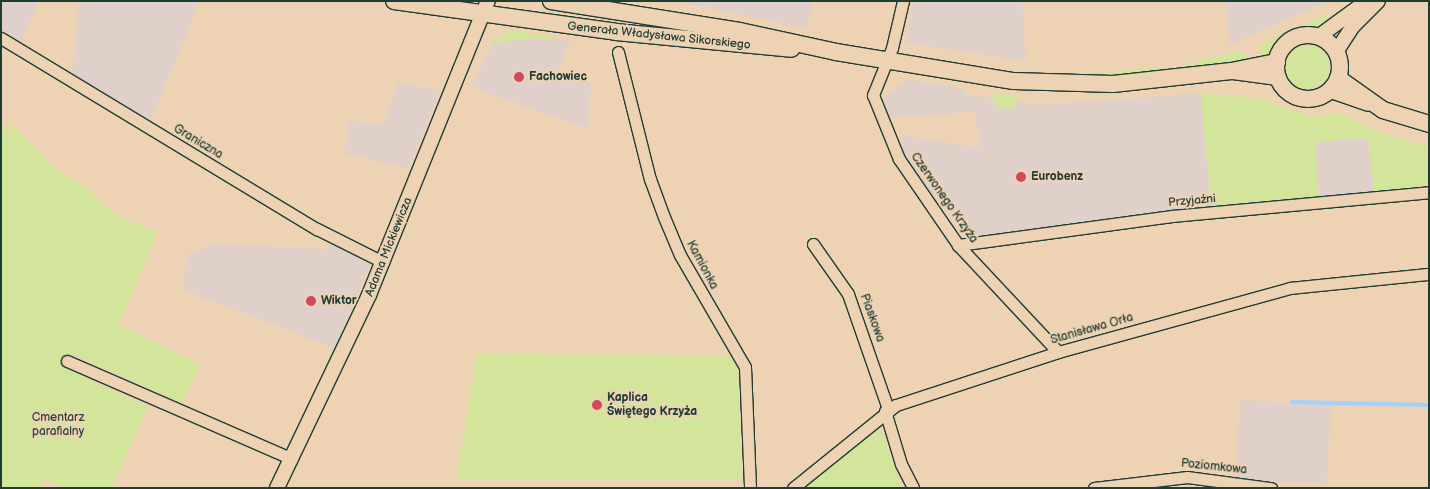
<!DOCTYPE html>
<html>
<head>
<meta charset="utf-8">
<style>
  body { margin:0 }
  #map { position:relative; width:1430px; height:489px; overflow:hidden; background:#edd2b4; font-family:"Balsamiq Sans",sans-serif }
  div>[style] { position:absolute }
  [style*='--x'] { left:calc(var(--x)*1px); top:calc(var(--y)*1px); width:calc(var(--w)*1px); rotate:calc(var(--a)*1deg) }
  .built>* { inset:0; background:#dfd0ca; transform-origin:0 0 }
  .green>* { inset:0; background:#d2e59a }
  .round { border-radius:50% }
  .stream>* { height:4px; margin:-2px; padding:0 2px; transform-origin:2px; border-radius:2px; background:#a1d1fd }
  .roads { filter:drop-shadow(1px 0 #1f3d34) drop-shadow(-1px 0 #1f3d34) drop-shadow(0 1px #1f3d34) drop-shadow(0 -1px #1f3d34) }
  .minor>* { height:11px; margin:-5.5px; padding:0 5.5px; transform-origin:5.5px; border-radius:5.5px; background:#edd2b4 }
  .tertiary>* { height:14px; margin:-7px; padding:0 7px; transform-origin:7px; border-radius:7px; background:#edd2b4 }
  .secondary>* { height:16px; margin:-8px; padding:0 8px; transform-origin:8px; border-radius:8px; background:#edd2b4 }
  .secondary>.ring { margin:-8px; padding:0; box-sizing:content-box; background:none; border:16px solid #edd2b4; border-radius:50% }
  .dots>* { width:14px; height:14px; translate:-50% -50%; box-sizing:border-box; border:2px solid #edd2b4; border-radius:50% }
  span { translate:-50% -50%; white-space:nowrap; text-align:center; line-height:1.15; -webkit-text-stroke:4px #edd2b4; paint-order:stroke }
  .street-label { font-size:12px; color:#1f3d34 }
  .poi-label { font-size:12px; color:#1f3d34; font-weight:700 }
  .left { translate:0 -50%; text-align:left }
  .park-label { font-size:12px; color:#284539 }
  .frame { position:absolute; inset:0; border:2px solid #1f3d34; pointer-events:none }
</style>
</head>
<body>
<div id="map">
  <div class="built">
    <div style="clip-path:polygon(1px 1px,39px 1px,21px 42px,1px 29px)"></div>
    <div style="clip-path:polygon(79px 1px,200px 1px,150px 123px,72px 75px)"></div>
    <div style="clip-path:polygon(676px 1px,813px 1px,807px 29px)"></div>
    <div style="clip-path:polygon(912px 1px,1022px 1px,1026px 61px,906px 43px)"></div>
    <div style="clip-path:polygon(1225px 1px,1329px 1px,1230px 45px)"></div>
    <div style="clip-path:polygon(513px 32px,571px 41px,557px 72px,591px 84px,589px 129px,471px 87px,494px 41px)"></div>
    <div style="clip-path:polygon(907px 79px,965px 89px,965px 94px,1038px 105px,1201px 93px,1211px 209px,966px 237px,932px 195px,901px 148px,903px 135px,980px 148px,975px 112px,890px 117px,883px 98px)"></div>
    <div style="clip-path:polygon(398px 83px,440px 90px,408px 169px,345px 153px,348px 120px,383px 124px)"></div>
    <div style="left:1368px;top:137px;width:56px;height:54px;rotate:84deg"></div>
    <div style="clip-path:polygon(216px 244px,327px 249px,332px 244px,370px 264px,335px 348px,183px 290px,187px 254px)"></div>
    <div style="left:1240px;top:400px;width:91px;height:79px;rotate:3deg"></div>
  </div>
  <div class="green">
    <div style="clip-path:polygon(1325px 15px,1332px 24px,1322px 30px,1304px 29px,1288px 35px,1269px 54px,1259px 58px,1260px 45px)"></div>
    <div style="clip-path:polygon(511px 30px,554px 37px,553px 40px,536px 38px,492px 43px,489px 47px,494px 39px)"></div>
    <div class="round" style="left:1285px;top:45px;width:44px;height:44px"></div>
    <div style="clip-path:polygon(1242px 51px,1248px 59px,1186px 67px,1182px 65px)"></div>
    <div style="clip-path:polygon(1164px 67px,1162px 70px,1134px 74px,1089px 73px)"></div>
    <div style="clip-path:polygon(994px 93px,1017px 95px,1014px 109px,997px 108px,992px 98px)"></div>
    <div style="clip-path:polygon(1201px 93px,1257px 98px,1313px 117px,1337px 112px,1387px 135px,1429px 147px,1429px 188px,1374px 193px,1368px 138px,1315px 142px,1319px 198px,1211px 209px)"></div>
    <div style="clip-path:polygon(10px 122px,51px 165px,85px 187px,115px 215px,157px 232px,119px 325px,201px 365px,181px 403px,73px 354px,62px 366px,148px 407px,112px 488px,64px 488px,45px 479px,40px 488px,1px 488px,1px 124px,7px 134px)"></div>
    <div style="clip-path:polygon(477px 354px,729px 355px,738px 367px,742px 479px,456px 479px)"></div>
    <div style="clip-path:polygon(879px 424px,902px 488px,801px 488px)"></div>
  </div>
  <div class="stream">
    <div style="--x:1292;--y:402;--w:137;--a:1.3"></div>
  </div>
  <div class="roads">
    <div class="minor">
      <div style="--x:903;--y:1;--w:48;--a:103.2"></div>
      <div style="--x:892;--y:48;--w:51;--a:112"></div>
      <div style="--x:873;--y:95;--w:69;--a:67.9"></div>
      <div style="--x:899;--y:159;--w:104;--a:55.5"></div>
      <div style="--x:958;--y:245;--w:146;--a:46.9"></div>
      <div style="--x:1;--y:38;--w:369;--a:31.2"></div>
      <div style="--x:317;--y:229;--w:74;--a:26.6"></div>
      <div style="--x:618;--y:52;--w:131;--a:75.9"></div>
      <div style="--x:650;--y:179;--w:40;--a:69.8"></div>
      <div style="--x:664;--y:217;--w:41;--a:67.2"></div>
      <div style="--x:680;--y:255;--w:129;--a:59.9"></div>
      <div style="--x:745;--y:367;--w:121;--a:87.6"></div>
      <div style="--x:813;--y:244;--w:61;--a:55"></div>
      <div style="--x:848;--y:294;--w:122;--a:70.8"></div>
      <div style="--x:958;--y:245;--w:216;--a:-7.7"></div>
      <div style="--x:1172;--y:216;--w:258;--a:-5.3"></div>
      <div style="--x:67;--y:361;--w:245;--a:23.5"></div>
      <div style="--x:885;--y:411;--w:55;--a:73.2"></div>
      <div style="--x:901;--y:464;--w:27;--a:63"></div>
      <div style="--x:793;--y:488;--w:132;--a:-38.9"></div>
      <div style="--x:896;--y:405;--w:170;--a:-18.1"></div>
      <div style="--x:1058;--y:352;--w:241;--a:-15.4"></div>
      <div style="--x:1290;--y:288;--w:140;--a:-5.8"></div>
      <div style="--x:1094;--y:488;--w:94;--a:-6.7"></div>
      <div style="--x:1187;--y:477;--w:85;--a:7.5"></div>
    </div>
    <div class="tertiary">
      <div style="--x:1318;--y:37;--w:61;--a:-36.3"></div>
      <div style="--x:1336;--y:52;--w:31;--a:-57"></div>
      <div style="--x:1353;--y:26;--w:35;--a:-45"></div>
      <div style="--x:277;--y:488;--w:214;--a:-64.5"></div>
      <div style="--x:369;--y:295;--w:317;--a:-68"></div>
    </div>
    <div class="secondary">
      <div style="--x:394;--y:1;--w:224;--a:7.9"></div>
      <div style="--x:616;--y:32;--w:176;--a:5.5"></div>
      <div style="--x:551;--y:1;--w:191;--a:9"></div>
      <div style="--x:740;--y:31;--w:98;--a:12.3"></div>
      <div style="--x:836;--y:52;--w:180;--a:9.3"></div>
      <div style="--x:1014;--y:81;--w:99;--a:1.7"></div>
      <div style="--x:1113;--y:84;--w:119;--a:-6.3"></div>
      <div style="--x:1231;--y:71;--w:47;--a:-11.1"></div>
      <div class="ring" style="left:1276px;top:35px;width:48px;height:48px"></div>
      <div style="--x:1233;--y:71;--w:45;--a:7.6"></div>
      <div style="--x:1338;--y:78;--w:55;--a:35.4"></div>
      <div style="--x:1383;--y:110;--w:48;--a:16.9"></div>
      <div style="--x:1331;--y:90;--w:39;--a:19"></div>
    </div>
  </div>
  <div class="dots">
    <div style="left:519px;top:77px;background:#d1495b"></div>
    <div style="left:1021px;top:177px;background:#d1495b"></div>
    <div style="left:311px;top:301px;background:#d1495b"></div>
    <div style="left:597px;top:405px;background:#d1495b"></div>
  </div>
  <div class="street-label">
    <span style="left:659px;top:36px;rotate:6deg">Generała Władysława Sikorskiego</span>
    <span style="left:198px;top:142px;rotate:31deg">Graniczna</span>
    <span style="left:944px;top:198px;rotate:55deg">Czerwonego Krzyża</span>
    <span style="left:1192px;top:201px;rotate:-5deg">Przyjaźni</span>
    <span style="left:389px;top:247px;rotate:-68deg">Adama Mickiewicza</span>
    <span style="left:702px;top:265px;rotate:62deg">Kamionka</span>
    <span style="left:872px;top:318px;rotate:70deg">Piaskowa</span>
    <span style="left:1092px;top:329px;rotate:-16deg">Stanisława Orła</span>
    <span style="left:1214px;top:467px;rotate:6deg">Poziomkowa</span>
  </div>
  <div class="poi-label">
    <span class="left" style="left:529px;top:77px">Fachowiec</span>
    <span class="left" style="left:1031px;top:177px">Eurobenz</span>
    <span class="left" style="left:321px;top:301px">Wiktor</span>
    <span class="left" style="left:607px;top:405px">Kaplica<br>Świętego Krzyża</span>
  </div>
  <div class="park-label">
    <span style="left:58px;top:425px">Cmentarz<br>parafialny</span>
  </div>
  <div class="frame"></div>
</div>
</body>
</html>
